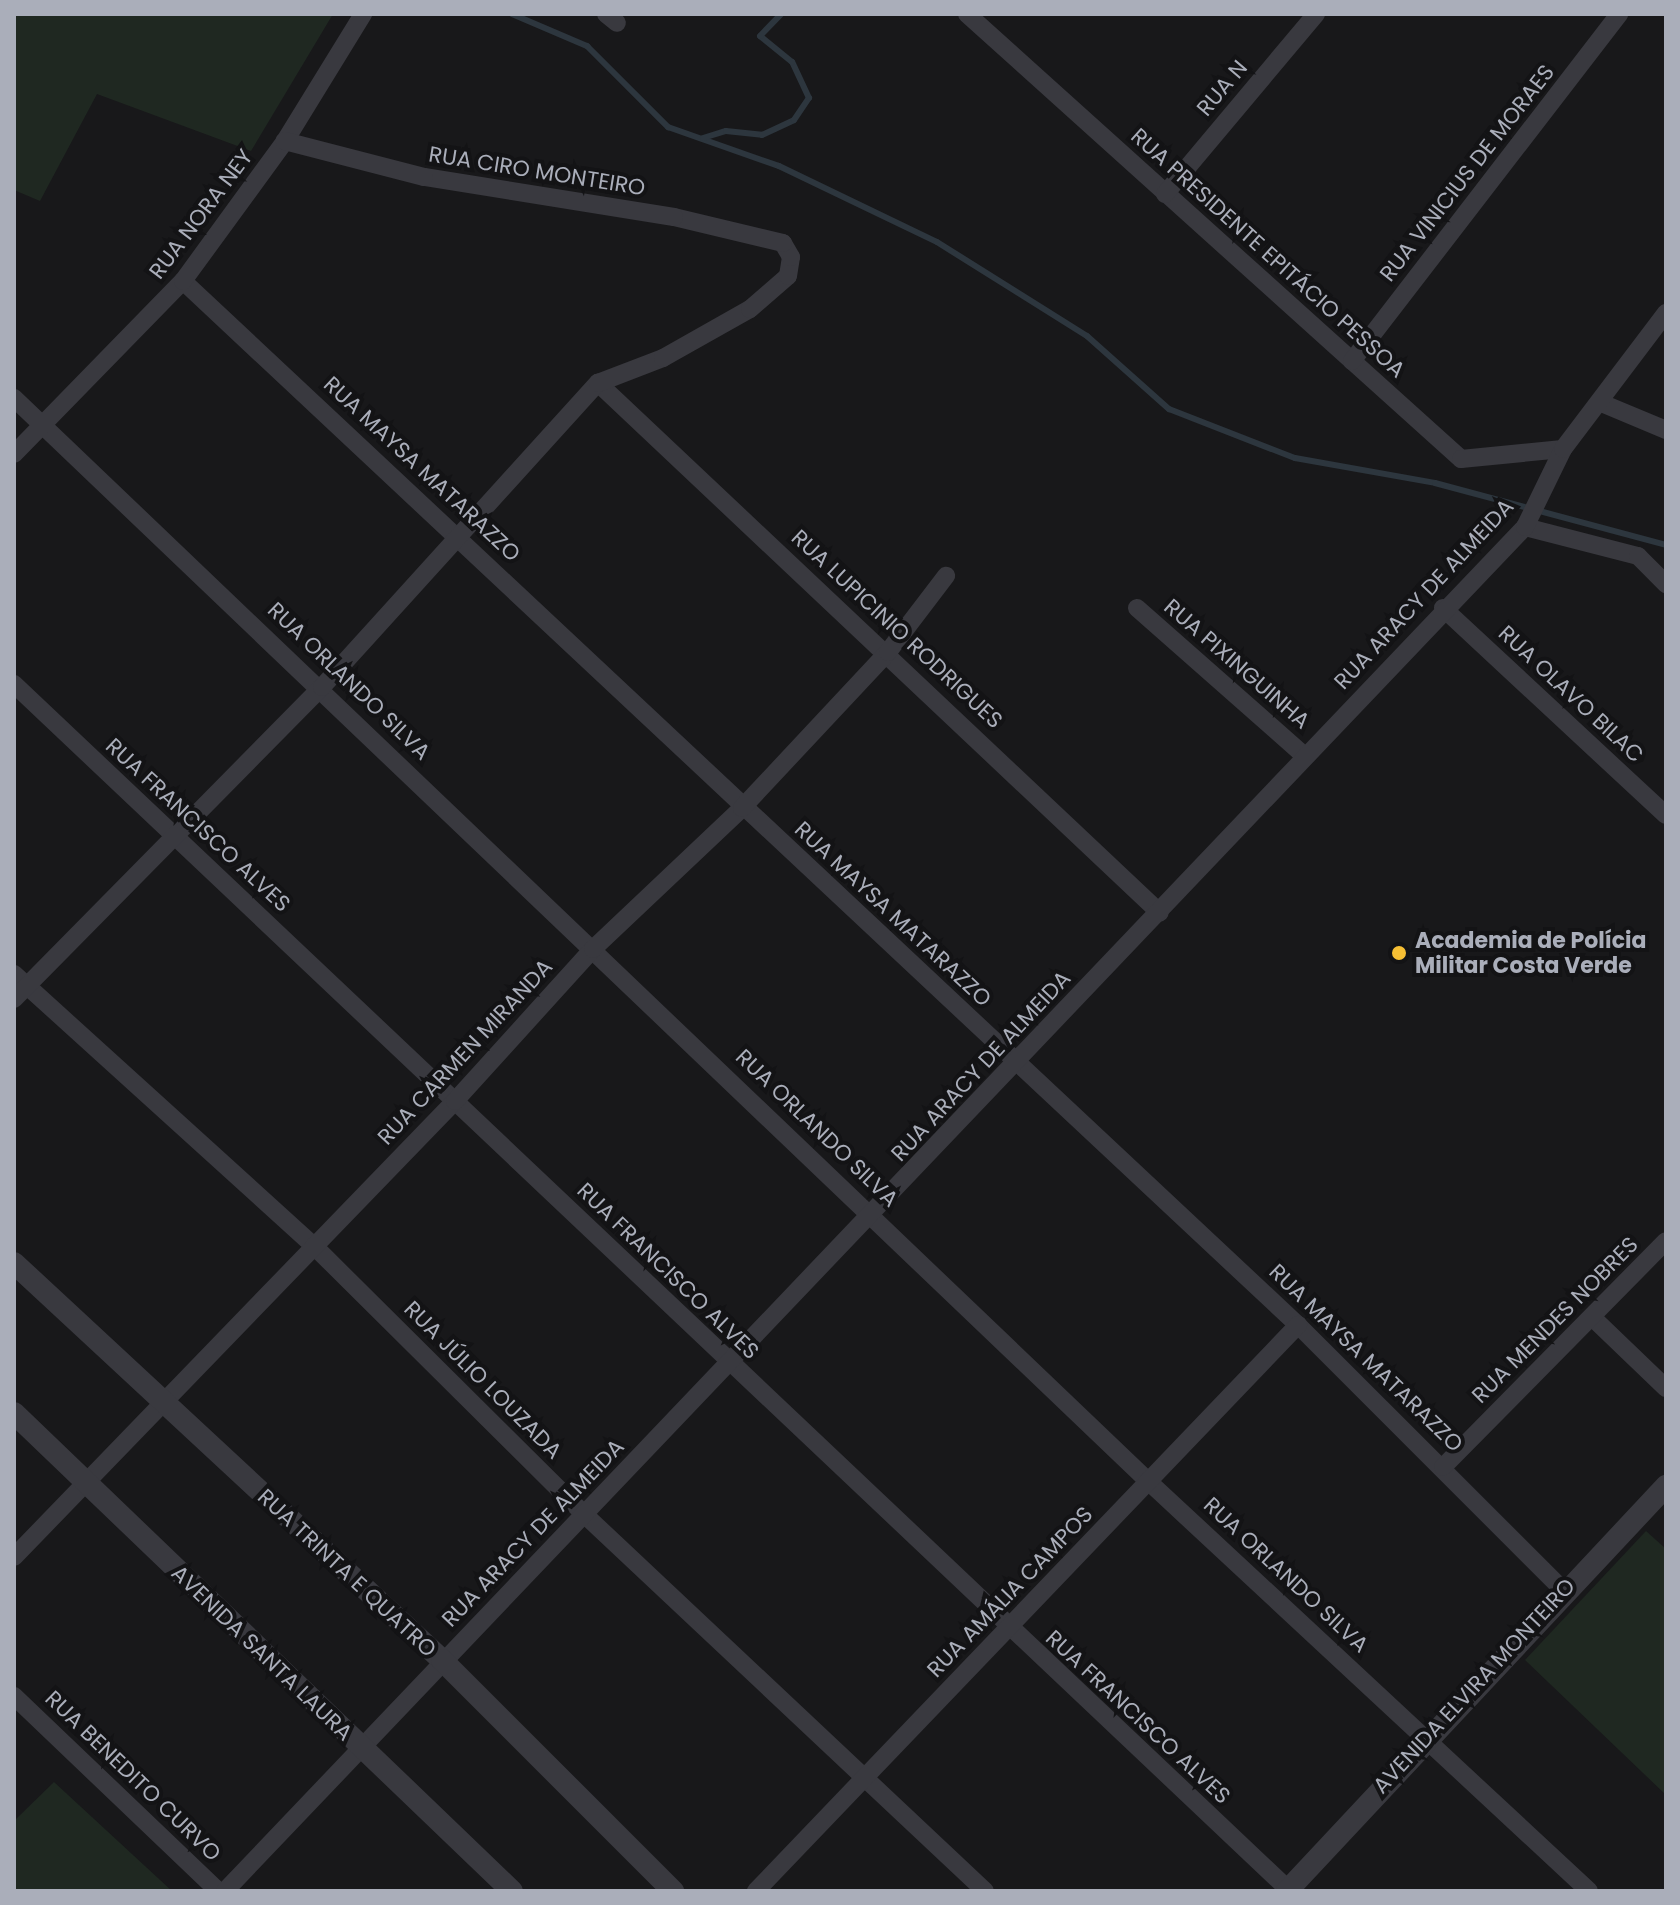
<!DOCTYPE html>
<html>
<head>
<meta charset="utf-8">
<style>
  body { margin:0 }
  #map { position:relative; width:1680px; height:1905px; overflow:hidden; background:#18181a; font-family:Poppins,sans-serif }
  div>[style] { position:absolute }
  [style*='--x'] { left:calc(var(--x)*1px); top:calc(var(--y)*1px); width:calc(var(--w)*1px); rotate:calc(var(--a)*1deg) }
  .green>* { inset:0; background:#1f2821 }
  .stream>* { height:6px; margin:-3px; padding:0 3px; transform-origin:3px; border-radius:3px; background:#2d363e }
  .minor>* { height:18px; margin:-9px; padding:0 9px; transform-origin:9px; border-radius:9px; background:#39393f }
  .tertiary>* { height:22px; margin:-11px; padding:0 11px; transform-origin:11px; border-radius:11px; background:#39393f }
  .dots>* { width:22px; height:22px; translate:-50% -50%; box-sizing:border-box; border:4px solid #131315; border-radius:50% }
  span { translate:-50% -50%; white-space:nowrap; text-align:center; line-height:1.15; -webkit-text-stroke:8px #131315; paint-order:stroke }
  .street-label { font-size:22px; color:#aaaeba }
  .poi-label { font-size:22px; color:#aaaeba; font-weight:700 }
  .left { translate:0 -50%; text-align:left }
  .frame { position:absolute; inset:0; border:16px solid #aaaeba; pointer-events:none }
</style>
</head>
<body>
<div id="map">
  <div class="green">
    <div style="clip-path:polygon(14px 14px,333px 14px,251px 151px,97px 94px,40px 201px,14px 190px)"></div>
    <div style="clip-path:polygon(1646px 1531px,1666px 1549px,1666px 1795px,1525px 1660px)"></div>
    <div style="clip-path:polygon(54px 1782px,172px 1891px,14px 1891px,14px 1821px)"></div>
  </div>
  <div class="stream">
    <div style="--x:512;--y:14;--w:82;--a:23.1"></div>
    <div style="--x:587;--y:46;--w:115;--a:45"></div>
    <div style="--x:668;--y:127;--w:118;--a:19.4"></div>
    <div style="--x:779;--y:166;--w:175;--a:25.7"></div>
    <div style="--x:937;--y:242;--w:177;--a:32.1"></div>
    <div style="--x:1087;--y:336;--w:110;--a:41.7"></div>
    <div style="--x:1169;--y:409;--w:135;--a:21.3"></div>
    <div style="--x:1295;--y:458;--w:142;--a:10.1"></div>
    <div style="--x:1435;--y:483;--w:239;--a:15"></div>
    <div style="--x:703;--y:138;--w:24;--a:-17"></div>
    <div style="--x:726;--y:131;--w:36;--a:6"></div>
    <div style="--x:762;--y:135;--w:35;--a:-25"></div>
    <div style="--x:794;--y:120;--w:27;--a:-56"></div>
    <div style="--x:809;--y:98;--w:40;--a:-115"></div>
    <div style="--x:792;--y:62;--w:41;--a:-140.9"></div>
    <div style="--x:760;--y:36;--w:30;--a:-46"></div>
  </div>
  <div class="minor">
    <div style="--x:606;--y:14;--w:14;--a:39"></div>
    <div style="--x:967;--y:14;--w:665;--a:42.01"></div>
    <div style="--x:1461;--y:459;--w:102;--a:-5.6"></div>
    <div style="--x:1165;--y:194;--w:235;--a:-50"></div>
    <div style="--x:183;--y:281;--w:1527;--a:43.12"></div>
    <div style="--x:1298;--y:1325;--w:375;--a:45"></div>
    <div style="--x:1352;--y:361;--w:438;--a:-52.4"></div>
    <div style="--x:598;--y:383;--w:772;--a:43.32"></div>
    <div style="--x:14;--y:398;--w:1568;--a:43.68"></div>
    <div style="--x:1148;--y:1481;--w:602;--a:42.91"></div>
    <div style="--x:1599;--y:402;--w:73;--a:22.7"></div>
    <div style="--x:14;--y:454;--w:242;--a:-45.7"></div>
    <div style="--x:183;--y:281;--w:173;--a:-53.9"></div>
    <div style="--x:285;--y:141;--w:149;--a:-58.4"></div>
    <div style="--x:1525;--y:527;--w:117;--a:14.4"></div>
    <div style="--x:1638;--y:556;--w:40;--a:45"></div>
    <div style="--x:1137;--y:608;--w:224;--a:41.4"></div>
    <div style="--x:1443;--y:608;--w:304;--a:42.9"></div>
    <div style="--x:14;--y:684;--w:1756;--a:43.41"></div>
    <div style="--x:14;--y:974;--w:405;--a:42.2"></div>
    <div style="--x:314;--y:1246;--w:382;--a:44.8"></div>
    <div style="--x:585;--y:1515;--w:549;--a:43.23"></div>
    <div style="--x:14;--y:999;--w:438;--a:-45.4"></div>
    <div style="--x:322;--y:687;--w:411;--a:-47.8"></div>
    <div style="--x:598;--y:383;--w:70;--a:-21"></div>
    <div style="--x:663;--y:358;--w:100;--a:-29.4"></div>
    <div style="--x:750;--y:309;--w:50;--a:-41"></div>
    <div style="--x:788;--y:276;--w:19;--a:-81"></div>
    <div style="--x:791;--y:257;--w:16;--a:-120"></div>
    <div style="--x:783;--y:243;--w:112;--a:-166.6"></div>
    <div style="--x:674;--y:217;--w:253;--a:-170.9"></div>
    <div style="--x:424;--y:177;--w:144;--a:-165.5"></div>
    <div style="--x:1593;--y:1318;--w:101;--a:43.8"></div>
    <div style="--x:1443;--y:1467;--w:317;--a:-45.4"></div>
    <div style="--x:14;--y:1557;--w:634;--a:-45.96"></div>
    <div style="--x:455;--y:1101;--w:205;--a:-47.8"></div>
    <div style="--x:593;--y:949;--w:205;--a:-43.4"></div>
    <div style="--x:742;--y:808;--w:214;--a:-46.9"></div>
    <div style="--x:888;--y:652;--w:96;--a:-52.7"></div>
    <div style="--x:14;--y:1696;--w:282;--a:43.7"></div>
    <div style="--x:225;--y:1891;--w:1884;--a:-46.38"></div>
    <div style="--x:1525;--y:527;--w:87;--a:-64"></div>
    <div style="--x:1563;--y:449;--w:171;--a:-52.9"></div>
    <div style="--x:756;--y:1891;--w:784;--a:-46.24"></div>
  </div>
  <div class="tertiary">
    <div style="--x:14;--y:1263;--w:584;--a:42.85"></div>
    <div style="--x:442;--y:1660;--w:327;--a:45"></div>
    <div style="--x:14;--y:1413;--w:690;--a:43.83"></div>
    <div style="--x:1287;--y:1891;--w:555;--a:-46.9"></div>
  </div>
  <div class="dots">
    <div style="left:1399px;top:953px;background:#f6bf34"></div>
  </div>
  <div class="street-label">
    <span style="left:1222px;top:88px;rotate:-50deg">RUA N</span>
    <span style="left:537px;top:171px;rotate:9deg">RUA CIRO MONTEIRO</span>
    <span style="left:1467px;top:173px;rotate:-52deg">RUA VINICIUS DE MORAES</span>
    <span style="left:201px;top:214px;rotate:-53deg">RUA NORA NEY</span>
    <span style="left:1268px;top:253px;rotate:42deg">RUA PRESIDENTE EPITÁCIO PESSOA</span>
    <span style="left:422px;top:469px;rotate:43deg">RUA MAYSA MATARAZZO</span>
    <span style="left:1424px;top:594px;rotate:-47deg">RUA ARACY DE ALMEIDA</span>
    <span style="left:897px;top:629px;rotate:43deg">RUA LUPICINIO RODRIGUES</span>
    <span style="left:1237px;top:664px;rotate:41deg">RUA PIXINGUINHA</span>
    <span style="left:349px;top:681px;rotate:44deg">RUA ORLANDO SILVA</span>
    <span style="left:1571px;top:694px;rotate:43deg">RUA OLAVO BILAC</span>
    <span style="left:198px;top:825px;rotate:43deg">RUA FRANCISCO ALVES</span>
    <span style="left:893px;top:914px;rotate:43deg">RUA MAYSA MATARAZZO</span>
    <span style="left:465px;top:1052px;rotate:-47deg">RUA CARMEN MIRANDA</span>
    <span style="left:981px;top:1066px;rotate:-47deg">RUA ARACY DE ALMEIDA</span>
    <span style="left:817px;top:1128px;rotate:44deg">RUA ORLANDO SILVA</span>
    <span style="left:668px;top:1271px;rotate:44deg">RUA FRANCISCO ALVES</span>
    <span style="left:1555px;top:1320px;rotate:-45deg">RUA MENDES NOBRES</span>
    <span style="left:1366px;top:1358px;rotate:44deg">RUA MAYSA MATARAZZO</span>
    <span style="left:483px;top:1380px;rotate:45deg">RUA JÚLIO LOUZADA</span>
    <span style="left:533px;top:1533px;rotate:-46deg">RUA ARACY DE ALMEIDA</span>
    <span style="left:347px;top:1573px;rotate:43deg">RUA TRINTA E QUATRO</span>
    <span style="left:1286px;top:1575px;rotate:43deg">RUA ORLANDO SILVA</span>
    <span style="left:1010px;top:1592px;rotate:-46deg">RUA AMÁLIA CAMPOS</span>
    <span style="left:262px;top:1653px;rotate:44deg">AVENIDA SANTA LAURA</span>
    <span style="left:1474px;top:1686px;rotate:-47deg">AVENIDA ELVIRA MONTEIRO</span>
    <span style="left:1138px;top:1717px;rotate:43deg">RUA FRANCISCO ALVES</span>
    <span style="left:133px;top:1776px;rotate:44deg">RUA BENEDITO CURVO</span>
  </div>
  <div class="poi-label">
    <span class="left" style="left:1415px;top:953px">Academia de Polícia<br>Militar Costa Verde</span>
  </div>
  <div class="frame"></div>
</div>
</body>
</html>
